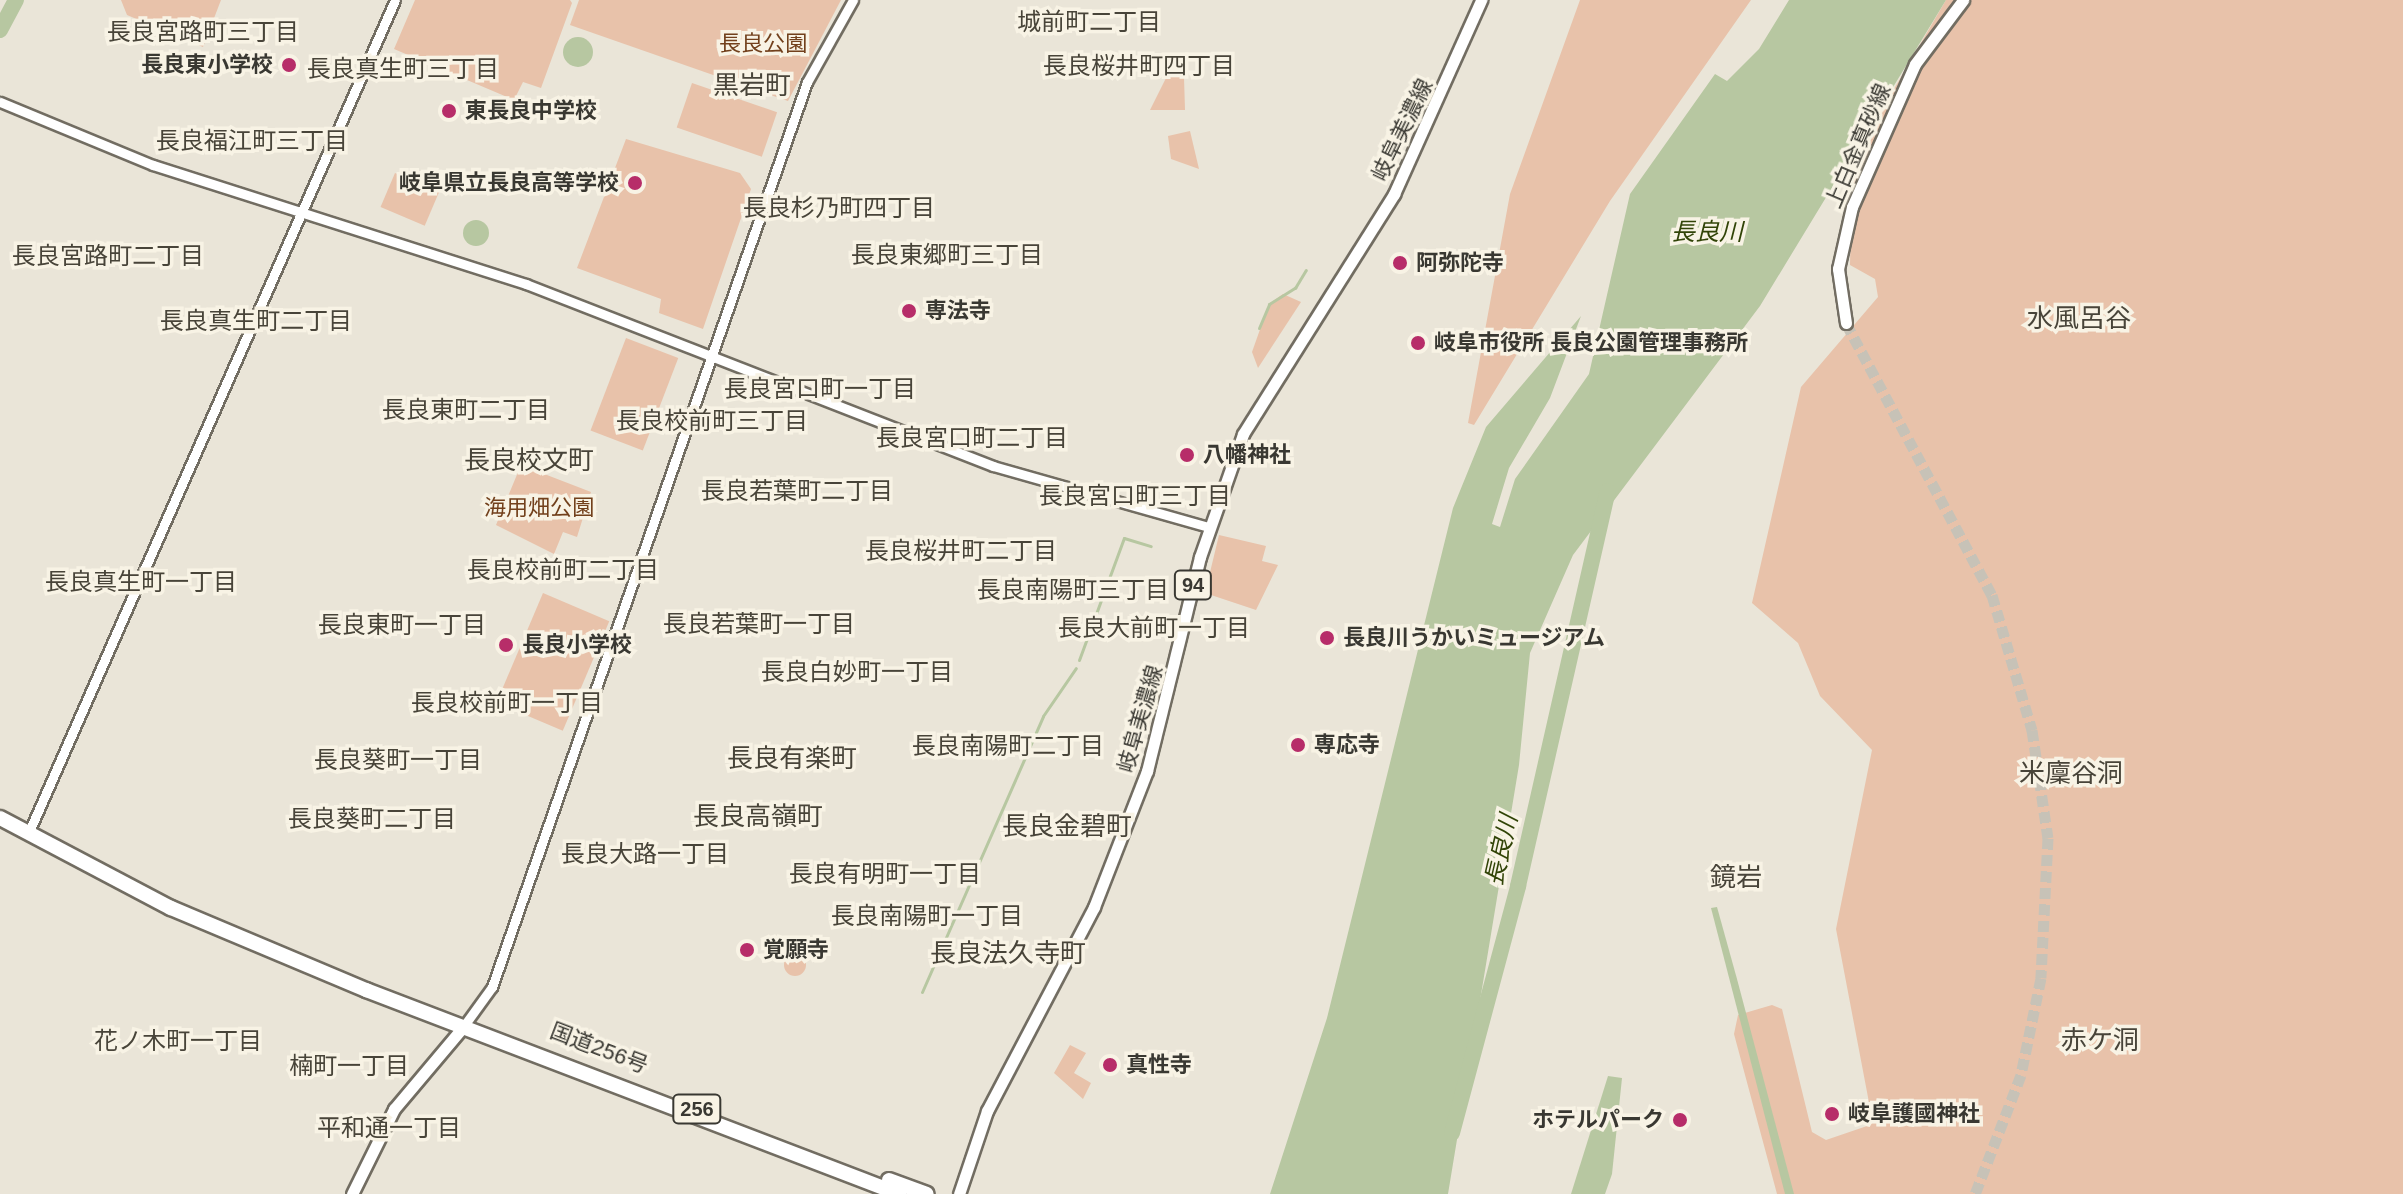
<!DOCTYPE html>
<html>
<head>
<meta charset="utf-8">
<style>
  body { margin:0 }
  #map { position:relative; width:2403px; height:1194px; overflow:hidden; background:#eae5d8; font-family:Arial,"Noto Sans JP",sans-serif }
  div>[style] { position:absolute }
  [style*='--x'] { left:calc(var(--x)*1px); top:calc(var(--y)*1px); width:calc(var(--w)*1px); rotate:calc(var(--a)*1deg) }
  .green>* { inset:0; background:#e8c2aa; transform-origin:0 0 }
  .round { border-radius:50% }
  .water>* { inset:0; background:#b7c7a1 }
  .stream>* { height:3px; margin:-1.5px; padding:0 1.5px; transform-origin:1.5px; border-radius:1.5px; background:#b7c7a1 }
  .river>* { height:16px; margin:-8px; padding:0 8px; transform-origin:8px; border-radius:8px; background:#b7c7a1 }
  .major-tunnel>* { height:11px; margin-top:-5.5px; transform-origin:0; background:repeating-linear-gradient(90deg,#c7c2b7 0 11px,transparent 0 16.5px) }
  .roads { filter:drop-shadow(2px 0 #726d62) drop-shadow(-2px 0 #726d62) drop-shadow(0 2px #726d62) drop-shadow(0 -2px #726d62) }
  .minor>* { height:9px; margin:-4.5px; padding:0 4.5px; transform-origin:4.5px; border-radius:4.5px; background:#fff }
  .major>* { height:11px; margin:-5.5px; padding:0 5.5px; transform-origin:5.5px; border-radius:5.5px; background:#fff }
  .highway>* { height:14px; margin:-7px; padding:0 7px; transform-origin:7px; border-radius:7px; background:#fff }
  .dots>* { width:22px; height:22px; translate:-50% -50%; box-sizing:border-box; border:4px solid #f8f3e5; border-radius:50% }
  span { translate:-50% -50%; white-space:nowrap; text-align:center; line-height:1.15; -webkit-text-stroke:7px #f8f3e5; paint-order:stroke }
  .shield-label span { padding:2px 6px; background:#f8f3e5; border:2px solid; border-radius:6px; -webkit-text-stroke-width:0 }
  .shield-label { font-size:20px; color:#393832; font-weight:700 }
  .park-label { font-size:22px; color:#72401c }
  .poi-label { font-size:22px; color:#393832; font-weight:700 }
  .right { translate:-100% -50%; text-align:right }
  .left { translate:0 -50%; text-align:left }
  .street-label { font-size:22px; color:#393832 }
  .neighbourhood-label { font-size:24px; color:#484439 }
  .water-label { font-size:24px; color:#314407; font-style:italic }
  .quarter-label { font-size:26px; color:#484439 }
</style>
</head>
<body>
<div id="map">
  <div class="green">
    <div style="clip-path:polygon(121px 0,221px 0,203px 47px,127px 15px)"></div>
    <div style="clip-path:polygon(415px 0,570px 0,572px 3px,541px 88px,523px 82px,514px 100px,394px 49px)"></div>
    <div style="clip-path:polygon(579px 0,841px 0,788px 101px,570px 25px)"></div>
    <div style="clip-path:polygon(1580px 0,1751px 0,1610px 201px,1474px 425px,1468px 423px,1510px 194px)"></div>
    <div style="clip-path:polygon(1946px 0,2403px 0,2403px 1194px,1777px 1194px,1734px 1034px,1738px 1015px,1772px 1005px,1782px 1009px,1812px 1132px,1826px 1140px,1867px 1126px,1871px 1113px,1836px 929px,1872px 750px,1820px 696px,1798px 643px,1752px 603px,1801px 387px,1878px 297px,1875px 279px,1850px 265px,1852px 161px)"></div>
    <div style="clip-path:polygon(1168px 74px,1184px 78px,1185px 110px,1150px 110px)"></div>
    <div style="left:692px;top:83px;width:90px;height:47px;rotate:19deg"></div>
    <div style="clip-path:polygon(1190px 131px,1199px 169px,1171px 159px,1168px 136px)"></div>
    <div style="clip-path:polygon(626px 139px,740px 173px,751px 189px,703px 329px,659px 313px,661px 299px,577px 268px)"></div>
    <div style="left:395px;top:173px;width:48px;height:37px;rotate:23deg"></div>
    <div style="clip-path:polygon(1283px 294px,1301px 302px,1258px 368px,1252px 352px,1269px 304px)"></div>
    <div style="left:626px;top:338px;width:56px;height:99px;rotate:21deg"></div>
    <div style="clip-path:polygon(521px 465px,591px 492px,577px 537px,563px 532px,554px 554px,496px 525px)"></div>
    <div style="clip-path:polygon(1219px 535px,1266px 546px,1262px 561px,1278px 565px,1256px 610px,1205px 593px)"></div>
    <div style="left:543px;top:593px;width:72px;height:119px;rotate:23deg"></div>
    <div class="round" style="left:784px;top:954px;width:22px;height:22px"></div>
    <div style="clip-path:polygon(1070px 1045px,1086px 1053px,1074px 1073px,1091px 1083px,1083px 1099px,1054px 1073px)"></div>
  </div>
  <div class="water">
    <div style="clip-path:polygon(1789px 0,1946px 0,1760px 306px,1573px 555px,1530px 653px,1519px 765px,1448px 1194px,1270px 1194px,1327px 1018px,1453px 508px,1486px 427px,1581px 316px,1550px 398px,1509px 468px,1492px 524px,1500px 527px,1515px 479px,1589px 374px,1630px 194px,1715px 74px,1727px 81px,1759px 49px)"></div>
    <div class="round" style="left:563px;top:37px;width:30px;height:30px"></div>
    <div class="round" style="left:463px;top:220px;width:26px;height:26px"></div>
    <div style="clip-path:polygon(1717px 907px,1737px 979px,1794px 1194px,1785px 1194px,1711px 908px)"></div>
    <div style="clip-path:polygon(1608px 1076px,1622px 1078px,1612px 1174px,1605px 1194px,1571px 1194px)"></div>
  </div>
  <div class="stream">
    <div style="--x:1259;--y:328;--w:26;--a:-67"></div>
    <div style="--x:1269;--y:304;--w:31;--a:-32"></div>
    <div style="--x:1295;--y:288;--w:21;--a:-59"></div>
    <div style="--x:1079;--y:660;--w:130;--a:-69.8"></div>
    <div style="--x:1124;--y:538;--w:28;--a:17"></div>
    <div style="--x:922;--y:992;--w:301;--a:-66.3"></div>
    <div style="--x:1043;--y:716;--w:58;--a:-55.5"></div>
  </div>
  <div class="river">
    <div style="--x:0;--y:30;--w:34;--a:-62"></div>
    <div style="--x:1452;--y:1133;--w:256;--a:-75"></div>
    <div style="--x:1518;--y:886;--w:405;--a:-77.2"></div>
  </div>
  <div class="major-tunnel">
    <div style="--x:1846;--y:323;--w:309;--a:61.8"></div>
    <div style="--x:1992;--y:595;--w:141;--a:73.5"></div>
    <div style="--x:2032;--y:730;--w:109;--a:81.6"></div>
    <div style="--x:2048;--y:838;--w:140;--a:92.9"></div>
    <div style="--x:2041;--y:978;--w:99;--a:101.7"></div>
    <div style="--x:2021;--y:1075;--w:128;--a:111.1"></div>
  </div>
  <div class="roads">
    <div class="minor">
      <div style="--x:0;--y:102;--w:165;--a:22.4"></div>
      <div style="--x:153;--y:165;--w:392;--a:17.7"></div>
      <div style="--x:526;--y:284;--w:501;--a:21.29"></div>
      <div style="--x:993;--y:466;--w:224;--a:15.8"></div>
      <div style="--x:28;--y:834;--w:911;--a:-66.25"></div>
      <div style="--x:463;--y:1027;--w:49;--a:-54.1"></div>
      <div style="--x:492;--y:987;--w:958;--a:-70.81"></div>
      <div style="--x:807;--y:82;--w:94;--a:-60.7"></div>
    </div>
    <div class="major">
      <div style="--x:1846;--y:323;--w:55;--a:-98.4"></div>
      <div style="--x:1838;--y:269;--w:64;--a:-77.3"></div>
      <div style="--x:1852;--y:207;--w:156;--a:-66.2"></div>
      <div style="--x:1915;--y:64;--w:80;--a:-53.1"></div>
      <div style="--x:352;--y:1194;--w:95;--a:-63.7"></div>
      <div style="--x:394;--y:1109;--w:107;--a:-49.9"></div>
      <div style="--x:959;--y:1194;--w:88;--a:-71.4"></div>
      <div style="--x:987;--y:1111;--w:230;--a:-62.3"></div>
      <div style="--x:1094;--y:907;--w:146;--a:-68.7"></div>
      <div style="--x:1147;--y:771;--w:220;--a:-76.1"></div>
      <div style="--x:1200;--y:557;--w:130;--a:-70.7"></div>
      <div style="--x:1243;--y:434;--w:284;--a:-57.8"></div>
      <div style="--x:1394;--y:194;--w:213;--a:-65.8"></div>
    </div>
    <div class="highway">
      <div style="--x:0;--y:818;--w:193;--a:27.8"></div>
      <div style="--x:171;--y:908;--w:212;--a:22.8"></div>
      <div style="--x:366;--y:990;--w:571;--a:20.94"></div>
      <div style="--x:889;--y:1180;--w:40;--a:20.2"></div>
    </div>
  </div>
  <div class="dots">
    <div style="left:289px;top:65px;background:#b72d69"></div>
    <div style="left:449px;top:111px;background:#b72d69"></div>
    <div style="left:635px;top:183px;background:#b72d69"></div>
    <div style="left:1400px;top:263px;background:#b72d69"></div>
    <div style="left:909px;top:311px;background:#b72d69"></div>
    <div style="left:1418px;top:343px;background:#b72d69"></div>
    <div style="left:1187px;top:455px;background:#b72d69"></div>
    <div style="left:1327px;top:638px;background:#b72d69"></div>
    <div style="left:506px;top:645px;background:#b72d69"></div>
    <div style="left:1298px;top:745px;background:#b72d69"></div>
    <div style="left:747px;top:950px;background:#b72d69"></div>
    <div style="left:1110px;top:1065px;background:#b72d69"></div>
    <div style="left:1832px;top:1114px;background:#b72d69"></div>
    <div style="left:1680px;top:1120px;background:#b72d69"></div>
  </div>
  <div class="shield-label">
    <span style="left:1193px;top:585px">94</span>
    <span style="left:697px;top:1109px">256</span>
  </div>
  <div class="park-label">
    <span style="left:763px;top:44px">長良公園</span>
    <span style="left:539px;top:508px">海用畑公園</span>
  </div>
  <div class="poi-label">
    <span class="right" style="left:273px;top:65px">長良東小学校</span>
    <span class="left" style="left:465px;top:111px">東長良中学校</span>
    <span class="right" style="left:619px;top:183px">岐阜県立長良高等学校</span>
    <span class="left" style="left:1416px;top:263px">阿弥陀寺</span>
    <span class="left" style="left:925px;top:311px">専法寺</span>
    <span class="left" style="left:1434px;top:343px">岐阜市役所 長良公園管理事務所</span>
    <span class="left" style="left:1203px;top:455px">八幡神社</span>
    <span class="left" style="left:1343px;top:638px">長良川うかいミュージアム</span>
    <span class="left" style="left:522px;top:645px">長良小学校</span>
    <span class="left" style="left:1314px;top:745px">専応寺</span>
    <span class="left" style="left:763px;top:950px">覚願寺</span>
    <span class="left" style="left:1126px;top:1065px">真性寺</span>
    <span class="left" style="left:1848px;top:1114px">岐阜護國神社</span>
    <span class="right" style="left:1664px;top:1120px">ホテルパーク</span>
  </div>
  <div class="street-label">
    <span style="left:1402px;top:130px;rotate:-64deg">岐阜美濃線</span>
    <span style="left:1858px;top:146px;rotate:-67deg">上白金真砂線</span>
    <span style="left:1140px;top:719px;rotate:-74deg">岐阜美濃線</span>
    <span style="left:599px;top:1048px;rotate:21deg">国道256号</span>
  </div>
  <div class="neighbourhood-label">
    <span style="left:1089px;top:22px">城前町二丁目</span>
    <span style="left:203px;top:32px">長良宮路町三丁目</span>
    <span style="left:1139px;top:66px">長良桜井町四丁目</span>
    <span style="left:403px;top:69px">長良真生町三丁目</span>
    <span style="left:252px;top:141px">長良福江町三丁目</span>
    <span style="left:839px;top:208px">長良杉乃町四丁目</span>
    <span style="left:947px;top:255px">長良東郷町三丁目</span>
    <span style="left:108px;top:256px">長良宮路町二丁目</span>
    <span style="left:256px;top:321px">長良真生町二丁目</span>
    <span style="left:820px;top:389px">長良宮口町一丁目</span>
    <span style="left:466px;top:410px">長良東町二丁目</span>
    <span style="left:712px;top:421px">長良校前町三丁目</span>
    <span style="left:972px;top:438px">長良宮口町二丁目</span>
    <span style="left:797px;top:491px">長良若葉町二丁目</span>
    <span style="left:1135px;top:496px">長良宮口町三丁目</span>
    <span style="left:961px;top:551px">長良桜井町二丁目</span>
    <span style="left:563px;top:570px">長良校前町二丁目</span>
    <span style="left:141px;top:582px">長良真生町一丁目</span>
    <span style="left:1073px;top:590px">長良南陽町三丁目</span>
    <span style="left:759px;top:624px">長良若葉町一丁目</span>
    <span style="left:402px;top:625px">長良東町一丁目</span>
    <span style="left:1154px;top:628px">長良大前町一丁目</span>
    <span style="left:857px;top:672px">長良白妙町一丁目</span>
    <span style="left:507px;top:703px">長良校前町一丁目</span>
    <span style="left:1008px;top:746px">長良南陽町二丁目</span>
    <span style="left:398px;top:760px">長良葵町一丁目</span>
    <span style="left:372px;top:819px">長良葵町二丁目</span>
    <span style="left:645px;top:854px">長良大路一丁目</span>
    <span style="left:885px;top:874px">長良有明町一丁目</span>
    <span style="left:927px;top:916px">長良南陽町一丁目</span>
    <span style="left:178px;top:1041px">花ノ木町一丁目</span>
    <span style="left:349px;top:1066px">楠町一丁目</span>
    <span style="left:389px;top:1128px">平和通一丁目</span>
  </div>
  <div class="water-label">
    <span style="left:1707px;top:232px">長良川</span>
    <span style="left:1501px;top:850px;rotate:-77deg">長良川</span>
  </div>
  <div class="quarter-label">
    <span style="left:752px;top:86px">黒岩町</span>
    <span style="left:2079px;top:319px">水風呂谷</span>
    <span style="left:529px;top:461px">長良校文町</span>
    <span style="left:792px;top:759px">長良有楽町</span>
    <span style="left:2071px;top:774px">米廩谷洞</span>
    <span style="left:758px;top:817px">長良高嶺町</span>
    <span style="left:1067px;top:827px">長良金碧町</span>
    <span style="left:1736px;top:878px">鏡岩</span>
    <span style="left:1008px;top:954px">長良法久寺町</span>
    <span style="left:2100px;top:1041px">赤ケ洞</span>
  </div>
</div>
</body>
</html>
